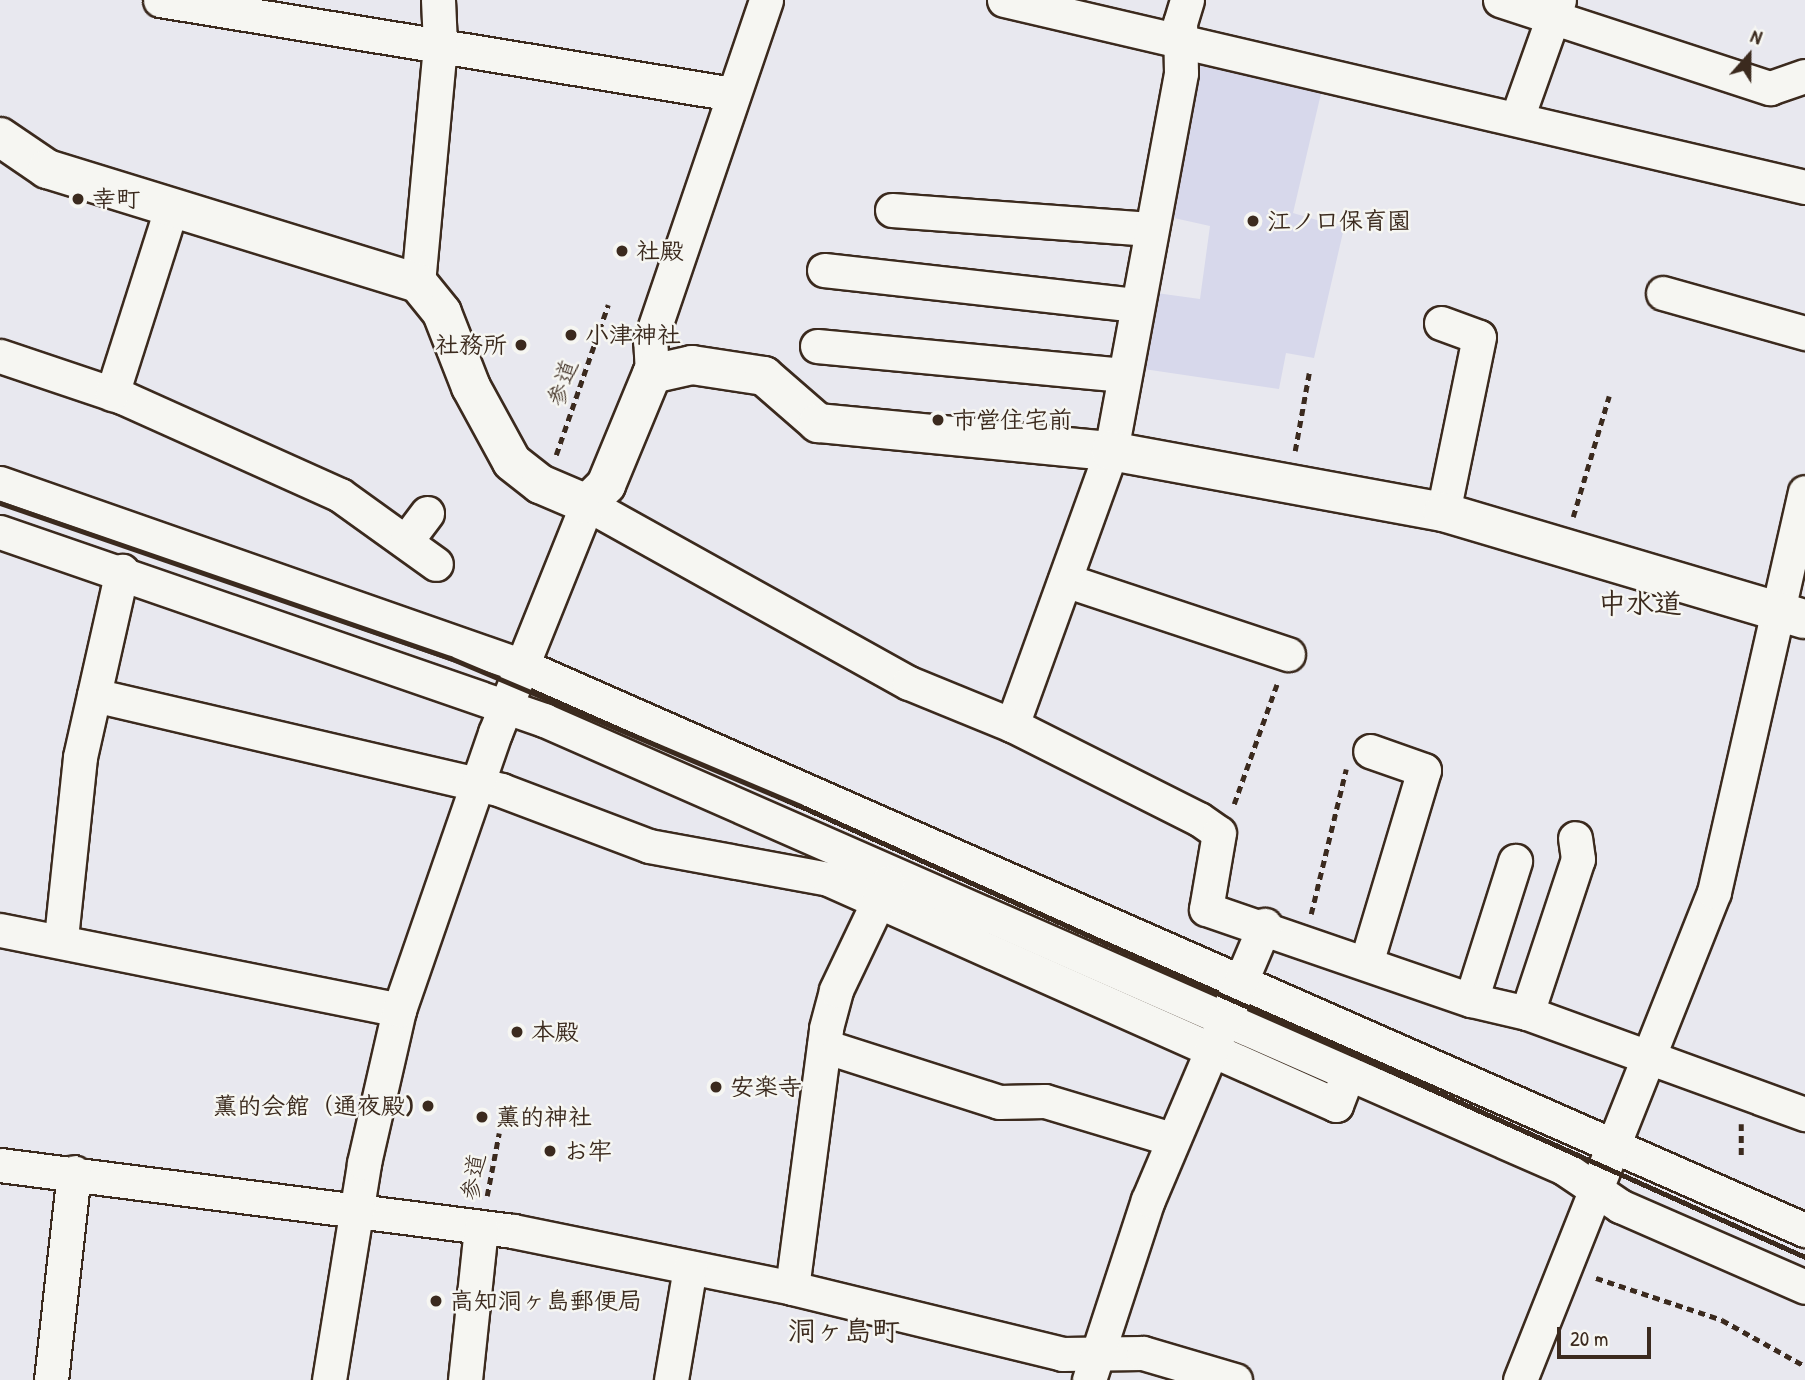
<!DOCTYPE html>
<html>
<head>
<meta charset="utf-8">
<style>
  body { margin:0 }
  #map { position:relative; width:1805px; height:1380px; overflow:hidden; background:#e8e8ef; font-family:"Patrick Hand","Klee One",sans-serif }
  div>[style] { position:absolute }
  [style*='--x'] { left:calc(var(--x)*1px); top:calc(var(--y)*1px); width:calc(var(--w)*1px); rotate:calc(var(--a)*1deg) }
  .built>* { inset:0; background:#d7d8eb }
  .path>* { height:4.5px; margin-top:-2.25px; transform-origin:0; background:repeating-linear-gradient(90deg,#3b2a1e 0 7px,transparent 0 12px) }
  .roads { filter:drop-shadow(2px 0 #3b2a1e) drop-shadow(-2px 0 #3b2a1e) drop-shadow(0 2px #3b2a1e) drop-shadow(0 -2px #3b2a1e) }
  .minor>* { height:33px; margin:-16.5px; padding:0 16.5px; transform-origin:16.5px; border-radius:16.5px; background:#f6f6f2 }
  .tertiary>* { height:38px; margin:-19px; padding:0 19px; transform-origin:19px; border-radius:19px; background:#f6f6f2 }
  .rail>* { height:5px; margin:-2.5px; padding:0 2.5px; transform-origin:2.5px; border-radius:2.5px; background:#3b2a1e }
  .dots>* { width:19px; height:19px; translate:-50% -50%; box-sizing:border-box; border:4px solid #f6f6f2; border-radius:50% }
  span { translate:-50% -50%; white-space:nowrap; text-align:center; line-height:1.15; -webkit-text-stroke:5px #f6f6f2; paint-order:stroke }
  .poi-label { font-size:24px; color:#3b2a1e; font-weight:700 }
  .left { translate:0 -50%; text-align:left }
  .right { translate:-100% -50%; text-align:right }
  .street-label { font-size:24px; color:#3b2a1e }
  .quarter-label { font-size:28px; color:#3b2a1e; font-weight:700 }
  .north { position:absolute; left:1714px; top:21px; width:70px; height:70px; -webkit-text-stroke:5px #f6f6f2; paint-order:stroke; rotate:21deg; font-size:19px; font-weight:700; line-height:28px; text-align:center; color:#3b2a1e }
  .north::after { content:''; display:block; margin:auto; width:24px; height:32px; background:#3b2a1e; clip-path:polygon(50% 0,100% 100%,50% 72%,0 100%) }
  .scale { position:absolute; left:1557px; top:1327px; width:94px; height:32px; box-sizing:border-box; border:4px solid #3b2a1e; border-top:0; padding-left:9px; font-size:21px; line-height:24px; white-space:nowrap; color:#3b2a1e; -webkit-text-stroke:5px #f6f6f2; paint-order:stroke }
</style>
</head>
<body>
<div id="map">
  <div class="built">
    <div style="clip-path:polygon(1210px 57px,1323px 85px,1293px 213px,1344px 228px,1314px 358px,1286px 353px,1279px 389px,1137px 368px,1149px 292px,1200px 299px,1210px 226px,1165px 216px,1190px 75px)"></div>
  </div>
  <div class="path">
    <div style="--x:1295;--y:451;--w:79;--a:-79.8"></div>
    <div style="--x:556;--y:455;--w:159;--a:-70.9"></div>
    <div style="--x:1573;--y:517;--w:126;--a:-73.4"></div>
    <div style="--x:1234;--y:804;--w:127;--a:-70.3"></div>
    <div style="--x:1311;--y:914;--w:149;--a:-76.4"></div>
    <div style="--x:1741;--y:1155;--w:31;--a:-90"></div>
    <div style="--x:487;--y:1196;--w:64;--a:-79.2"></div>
    <div style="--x:1596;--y:1278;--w:133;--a:18.4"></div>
    <div style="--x:1722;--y:1320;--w:95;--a:29"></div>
  </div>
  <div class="roads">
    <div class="minor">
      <div style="--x:160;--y:0;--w:581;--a:9.32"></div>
      <div style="--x:1004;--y:0;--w:823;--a:13.14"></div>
      <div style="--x:1500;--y:0;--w:284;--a:18.1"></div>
      <div style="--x:1770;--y:88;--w:37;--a:-19"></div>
      <div style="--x:1517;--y:118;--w:125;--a:-70.4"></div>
      <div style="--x:892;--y:210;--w:259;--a:4.2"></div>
      <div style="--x:824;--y:270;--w:315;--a:6.4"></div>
      <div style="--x:418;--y:283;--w:240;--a:-84.7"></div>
      <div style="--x:440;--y:44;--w:44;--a:-92.6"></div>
      <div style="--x:1663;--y:293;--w:148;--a:15.7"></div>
      <div style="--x:1441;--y:323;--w:40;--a:20.2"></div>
      <div style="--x:1479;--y:337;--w:179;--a:101.6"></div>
      <div style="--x:817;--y:346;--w:308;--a:5.4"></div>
      <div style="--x:0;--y:356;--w:129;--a:18.6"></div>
      <div style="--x:122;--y:397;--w:239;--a:24.2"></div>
      <div style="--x:340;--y:495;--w:118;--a:35.7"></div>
      <div style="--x:652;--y:374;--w:33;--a:-93"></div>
      <div style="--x:650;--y:341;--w:360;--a:-71.2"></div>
      <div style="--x:112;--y:394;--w:197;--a:-72.3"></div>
      <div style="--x:0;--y:483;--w:554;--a:19.29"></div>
      <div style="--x:523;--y:666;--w:1401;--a:23.75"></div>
      <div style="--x:0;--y:532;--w:576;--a:19.06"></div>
      <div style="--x:544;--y:720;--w:1114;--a:23.71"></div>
      <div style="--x:1564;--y:1168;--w:68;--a:34.2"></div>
      <div style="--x:1620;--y:1206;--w:202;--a:23.6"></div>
      <div style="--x:406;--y:541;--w:35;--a:-53"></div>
      <div style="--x:1065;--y:580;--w:235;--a:18.4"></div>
      <div style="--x:94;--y:695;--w:418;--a:13.1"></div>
      <div style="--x:501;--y:790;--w:158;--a:20.7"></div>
      <div style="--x:649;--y:846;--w:182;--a:10.4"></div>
      <div style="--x:828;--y:879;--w:556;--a:23.98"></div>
      <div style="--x:1336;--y:1105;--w:33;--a:-69"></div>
      <div style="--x:1012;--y:725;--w:291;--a:-70.1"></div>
      <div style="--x:1111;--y:451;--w:384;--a:-79.5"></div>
      <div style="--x:1181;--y:73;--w:50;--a:-91.1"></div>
      <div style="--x:1180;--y:23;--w:24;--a:-73"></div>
      <div style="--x:0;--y:930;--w:407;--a:11.3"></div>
      <div style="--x:61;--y:938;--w:182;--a:-84"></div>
      <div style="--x:80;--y:757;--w:191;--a:-77.3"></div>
      <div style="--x:1367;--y:960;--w:198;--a:-73.3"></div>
      <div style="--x:1424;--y:770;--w:57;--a:-160.6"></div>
      <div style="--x:1471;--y:1000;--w:146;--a:-72.4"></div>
      <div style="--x:1527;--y:1013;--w:162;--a:-71.7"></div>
      <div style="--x:1578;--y:859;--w:21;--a:-98"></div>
      <div style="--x:824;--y:1046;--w:184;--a:17.7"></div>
      <div style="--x:999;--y:1102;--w:46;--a:-1.2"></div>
      <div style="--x:1045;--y:1101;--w:133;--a:16.7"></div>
      <div style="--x:0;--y:1165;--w:517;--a:7.33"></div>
      <div style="--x:513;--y:1231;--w:285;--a:11.5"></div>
      <div style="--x:792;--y:1288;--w:278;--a:13.7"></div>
      <div style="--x:1062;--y:1354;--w:81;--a:-0.7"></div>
      <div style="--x:1143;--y:1353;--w:96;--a:16.4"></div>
      <div style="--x:792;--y:1288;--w:262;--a:-82.5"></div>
      <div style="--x:826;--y:1028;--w:39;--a:-75"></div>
      <div style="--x:836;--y:990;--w:119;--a:-64.5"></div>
      <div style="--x:51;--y:1380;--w:209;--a:-83.7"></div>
      <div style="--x:329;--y:1380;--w:220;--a:-80.8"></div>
      <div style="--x:364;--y:1163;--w:157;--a:-77.1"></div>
      <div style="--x:399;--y:1010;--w:293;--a:-70.9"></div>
      <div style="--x:495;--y:733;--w:247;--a:-68.1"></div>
      <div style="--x:587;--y:504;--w:368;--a:29.1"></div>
      <div style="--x:909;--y:683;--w:111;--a:22.2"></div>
      <div style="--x:1012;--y:725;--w:209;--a:26.7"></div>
      <div style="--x:1199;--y:819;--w:24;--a:35"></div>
      <div style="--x:1219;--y:833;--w:77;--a:99.7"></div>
      <div style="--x:1206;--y:909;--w:280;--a:19"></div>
      <div style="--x:1471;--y:1000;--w:57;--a:13.1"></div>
      <div style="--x:1527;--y:1013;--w:296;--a:20"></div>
      <div style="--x:465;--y:1380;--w:153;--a:-84"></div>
      <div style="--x:671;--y:1380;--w:114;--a:-80.4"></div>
      <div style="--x:1089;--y:1380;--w:189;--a:-71.9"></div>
      <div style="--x:1148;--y:1200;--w:299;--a:-67"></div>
      <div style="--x:1520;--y:1380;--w:525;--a:-68.32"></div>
      <div style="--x:1714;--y:892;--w:410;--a:-77.2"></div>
    </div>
    <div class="tertiary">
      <div style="--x:0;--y:137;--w:57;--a:34.2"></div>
      <div style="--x:47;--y:169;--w:388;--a:17.1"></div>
      <div style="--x:418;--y:283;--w:38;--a:51"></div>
      <div style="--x:442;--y:313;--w:79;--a:68.6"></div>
      <div style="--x:471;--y:387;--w:85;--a:61.3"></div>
      <div style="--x:512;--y:462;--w:36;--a:38"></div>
      <div style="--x:540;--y:484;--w:51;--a:23.1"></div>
      <div style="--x:587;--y:504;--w:27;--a:-45"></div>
      <div style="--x:606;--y:485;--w:120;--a:-67.5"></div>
      <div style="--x:652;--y:374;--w:41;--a:-12.7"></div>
      <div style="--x:692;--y:365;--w:73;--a:8.7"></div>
      <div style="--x:764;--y:376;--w:72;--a:41"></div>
      <div style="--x:818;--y:423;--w:294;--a:5.5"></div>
      <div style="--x:1111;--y:451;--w:338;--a:10.4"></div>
      <div style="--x:1443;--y:512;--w:377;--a:16.5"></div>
    </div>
  </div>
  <div class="rail">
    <div style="--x:0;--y:503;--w:476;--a:19"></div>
    <div style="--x:450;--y:658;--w:380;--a:22.9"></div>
    <div style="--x:800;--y:806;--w:1102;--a:24.17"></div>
  </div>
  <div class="dots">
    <div style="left:78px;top:199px;background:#3b2a1e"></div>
    <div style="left:1253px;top:221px;background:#3b2a1e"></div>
    <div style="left:622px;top:251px;background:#3b2a1e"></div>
    <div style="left:571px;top:335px;background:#3b2a1e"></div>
    <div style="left:521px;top:345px;background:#3b2a1e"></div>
    <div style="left:938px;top:420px;background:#3b2a1e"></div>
    <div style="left:517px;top:1032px;background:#3b2a1e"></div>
    <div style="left:716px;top:1087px;background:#3b2a1e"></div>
    <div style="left:428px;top:1106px;background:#3b2a1e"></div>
    <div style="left:482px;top:1117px;background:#3b2a1e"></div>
    <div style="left:550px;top:1151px;background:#3b2a1e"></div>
    <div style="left:436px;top:1301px;background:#3b2a1e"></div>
  </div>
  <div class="poi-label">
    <span class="left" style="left:92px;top:199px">幸町</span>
    <span class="left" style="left:1267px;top:221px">江ノ口保育園</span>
    <span class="left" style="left:636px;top:251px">社殿</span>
    <span class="left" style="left:585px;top:335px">小津神社</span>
    <span class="right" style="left:507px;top:345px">社務所</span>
    <span class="left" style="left:952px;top:420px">市営住宅前</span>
    <span class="left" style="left:531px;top:1032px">本殿</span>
    <span class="left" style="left:730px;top:1087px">安楽寺</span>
    <span class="right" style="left:414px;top:1106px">薫的会館（通夜殿)</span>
    <span class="left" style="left:496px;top:1117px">薫的神社</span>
    <span class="left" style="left:564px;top:1151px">お牢</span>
    <span class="left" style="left:450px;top:1301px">高知洞ヶ島郵便局</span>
  </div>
  <div class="street-label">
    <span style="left:562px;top:383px;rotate:-71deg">参道</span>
    <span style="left:473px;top:1177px;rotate:-80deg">参道</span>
  </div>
  <div class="quarter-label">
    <span style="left:1640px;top:603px">中水道</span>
    <span style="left:844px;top:1330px">洞ヶ島町</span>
  </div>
  <div class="north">N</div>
  <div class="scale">20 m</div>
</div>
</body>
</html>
